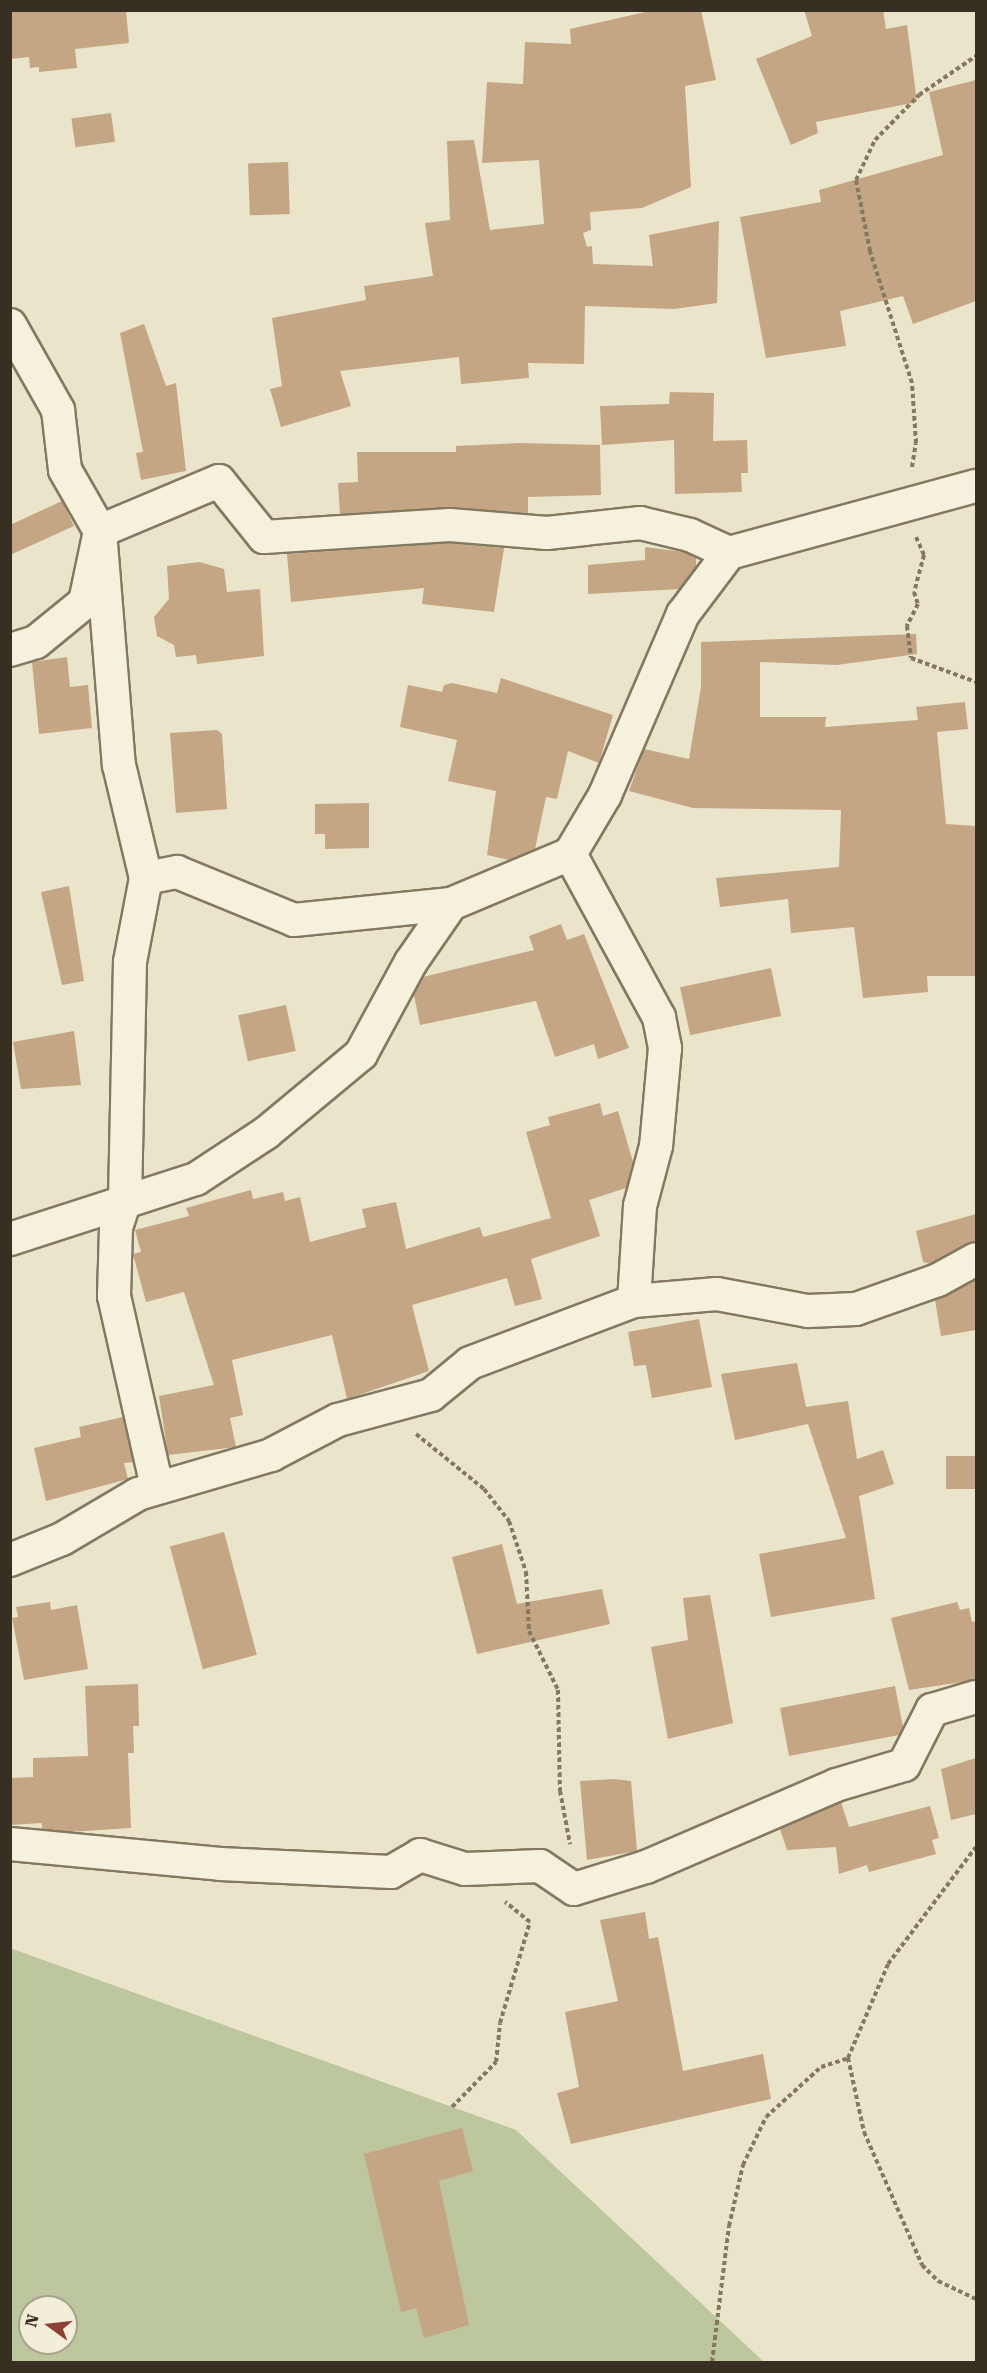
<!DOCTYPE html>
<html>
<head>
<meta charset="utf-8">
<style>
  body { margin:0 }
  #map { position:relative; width:987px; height:2373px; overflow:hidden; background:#eae4ca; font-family:"Roboto Serif",serif }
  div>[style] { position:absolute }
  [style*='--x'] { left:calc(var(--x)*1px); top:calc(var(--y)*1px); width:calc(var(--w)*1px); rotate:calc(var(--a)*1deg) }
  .green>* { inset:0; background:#bdc79e }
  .building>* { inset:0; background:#c4a684; transform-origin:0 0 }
  .path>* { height:4px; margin-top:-2px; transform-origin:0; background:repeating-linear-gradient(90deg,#847860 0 4.5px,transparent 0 7.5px) }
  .roads { filter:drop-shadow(2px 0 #847860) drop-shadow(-2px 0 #847860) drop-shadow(0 2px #847860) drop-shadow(0 -2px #847860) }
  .street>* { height:32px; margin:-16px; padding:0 16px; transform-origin:16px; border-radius:16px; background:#f5f1dc }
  span { translate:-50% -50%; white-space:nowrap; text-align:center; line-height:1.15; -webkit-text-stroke:5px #f2eed8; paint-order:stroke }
  .frame { position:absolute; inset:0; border:12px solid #372f22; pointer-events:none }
  .north { position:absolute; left:18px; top:2295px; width:60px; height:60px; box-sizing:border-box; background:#f2eed8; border:2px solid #a7a28f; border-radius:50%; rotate:285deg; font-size:16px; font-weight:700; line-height:24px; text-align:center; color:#372f22 }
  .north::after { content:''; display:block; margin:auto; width:21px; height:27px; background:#8d4137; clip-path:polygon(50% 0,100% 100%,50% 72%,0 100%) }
</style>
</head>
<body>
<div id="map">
  <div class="green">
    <div style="clip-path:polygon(evenodd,10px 1948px,516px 2130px,764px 2362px,11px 2362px,10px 1948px,30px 2307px,66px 2307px,66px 2343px,30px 2343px,30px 2307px)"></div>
  </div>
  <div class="building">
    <div style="clip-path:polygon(10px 10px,126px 10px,129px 43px,75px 49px,77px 68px,39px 72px,39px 67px,30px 68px,29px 57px,10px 59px)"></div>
    <div style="clip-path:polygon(654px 10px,701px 10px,716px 80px,685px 86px,691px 187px,642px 208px,590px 212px,591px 230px,583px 233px,587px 247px,592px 246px,593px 264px,653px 266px,649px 235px,719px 221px,717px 303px,674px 309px,585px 306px,584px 364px,528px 363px,529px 378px,461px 384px,459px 357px,340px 371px,351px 406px,281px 427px,270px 389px,282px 386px,272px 318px,366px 300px,364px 286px,433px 276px,425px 223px,450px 220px,447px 141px,474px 140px,490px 230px,544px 224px,539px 160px,482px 163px,487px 82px,523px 84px,525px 42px,571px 44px,570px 29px)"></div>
    <div style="clip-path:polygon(804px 10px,883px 10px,886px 29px,907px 25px,917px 102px,816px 122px,818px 133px,791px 145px,756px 59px,812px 36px)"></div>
    <div style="clip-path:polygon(976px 80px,976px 301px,913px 324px,903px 296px,840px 311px,846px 346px,766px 358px,740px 217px,821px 202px,819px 190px,943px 155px,929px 92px)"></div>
    <div style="left:111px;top:113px;width:29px;height:40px;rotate:82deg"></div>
    <div style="left:288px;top:162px;width:52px;height:40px;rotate:88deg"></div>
    <div style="clip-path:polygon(144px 324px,166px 386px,176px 383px,186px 471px,141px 480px,136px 453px,143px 452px,120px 333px)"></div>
    <div style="clip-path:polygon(670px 392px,714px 393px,713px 441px,747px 440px,748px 473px,741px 473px,742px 492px,675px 494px,674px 440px,602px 445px,600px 406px,669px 404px)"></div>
    <div style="clip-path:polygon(520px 443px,600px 445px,601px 495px,528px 497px,528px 513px,449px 507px,340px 514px,338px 483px,358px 482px,357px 452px,456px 452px,456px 446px)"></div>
    <div style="clip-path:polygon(62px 501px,74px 526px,10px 555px,10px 525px)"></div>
    <div style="clip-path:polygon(450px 543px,504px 548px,494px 612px,422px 604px,424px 588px,291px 602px,287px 554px)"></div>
    <div style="clip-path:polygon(645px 547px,684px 552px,696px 557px,696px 567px,680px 589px,588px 594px,588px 565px,645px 560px)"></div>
    <div style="clip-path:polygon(200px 562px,224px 569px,227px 592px,260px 589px,264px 656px,197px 664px,196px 655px,176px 657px,174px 645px,157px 636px,154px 617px,169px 599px,167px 566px)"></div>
    <div style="clip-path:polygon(916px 634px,917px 654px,837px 665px,760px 662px,760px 717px,826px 717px,825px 727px,918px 720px,916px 707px,965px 702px,968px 729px,937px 732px,946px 824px,976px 826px,976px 976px,927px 976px,928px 992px,863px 998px,854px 927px,791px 933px,788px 899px,720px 907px,716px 878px,839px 867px,841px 810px,693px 808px,629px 791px,644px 749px,689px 759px,701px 687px,701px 642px)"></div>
    <div style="clip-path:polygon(67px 657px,70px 687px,88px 685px,92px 728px,39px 734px,32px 662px)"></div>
    <div style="clip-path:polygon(501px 678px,613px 715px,599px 763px,568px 751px,557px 799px,546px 797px,535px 849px,509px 860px,487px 855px,496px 791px,448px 781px,457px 740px,400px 727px,408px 685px,442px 692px,444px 685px,452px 683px,497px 693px)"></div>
    <div style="clip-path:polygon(217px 730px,222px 734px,227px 809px,176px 813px,170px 733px)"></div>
    <div style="clip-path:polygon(369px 803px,369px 848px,325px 849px,325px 834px,315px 834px,315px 804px)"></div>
    <div style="clip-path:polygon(69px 886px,84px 981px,62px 985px,41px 892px)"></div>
    <div style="clip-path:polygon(561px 924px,567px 940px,584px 934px,629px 1048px,598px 1059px,594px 1044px,555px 1057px,536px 1001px,420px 1025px,414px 995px,423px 977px,534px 950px,529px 936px)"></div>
    <div style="left:771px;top:968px;width:49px;height:93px;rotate:78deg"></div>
    <div style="left:286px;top:1005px;width:47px;height:49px;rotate:78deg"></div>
    <div style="clip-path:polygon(74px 1031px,81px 1085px,21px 1089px,13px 1042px)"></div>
    <div style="clip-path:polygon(600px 1103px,603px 1116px,618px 1111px,633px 1162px,626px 1188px,589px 1200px,600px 1236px,531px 1259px,542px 1299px,515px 1306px,507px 1278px,412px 1305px,429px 1371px,347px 1399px,332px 1335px,232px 1360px,243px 1415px,230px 1418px,236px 1447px,168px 1455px,159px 1396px,214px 1385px,184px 1292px,146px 1302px,133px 1254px,141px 1252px,135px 1230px,189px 1216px,186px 1208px,251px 1190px,253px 1199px,283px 1192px,285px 1201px,300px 1197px,310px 1242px,366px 1227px,362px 1209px,396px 1202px,406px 1249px,480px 1227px,483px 1237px,551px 1218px,526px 1132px,550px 1125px,548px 1117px)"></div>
    <div style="clip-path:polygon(976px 1214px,976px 1241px,931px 1264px,923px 1262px,916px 1231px)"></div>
    <div style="clip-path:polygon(976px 1279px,976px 1330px,941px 1336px,935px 1300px)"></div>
    <div style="clip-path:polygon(699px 1319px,712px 1387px,652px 1398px,646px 1365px,634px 1366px,628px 1332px)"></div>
    <div style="clip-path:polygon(797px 1363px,806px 1407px,848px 1401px,857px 1459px,883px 1450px,894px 1484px,859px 1496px,875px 1599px,771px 1617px,759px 1554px,846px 1538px,808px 1424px,735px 1440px,721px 1374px)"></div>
    <div style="clip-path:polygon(123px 1417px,133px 1462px,124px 1463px,128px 1479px,46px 1501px,34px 1448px,81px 1437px,79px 1427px)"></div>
    <div style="left:976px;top:1456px;width:33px;height:30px;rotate:90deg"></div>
    <div style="left:224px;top:1532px;width:127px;height:56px;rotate:75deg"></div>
    <div style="clip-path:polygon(502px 1544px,517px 1604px,602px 1589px,610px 1624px,477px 1654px,452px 1557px)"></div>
    <div style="clip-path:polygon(710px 1595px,733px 1723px,668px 1739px,651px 1647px,688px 1640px,683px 1598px)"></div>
    <div style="clip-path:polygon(50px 1602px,51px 1610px,77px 1605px,88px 1669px,24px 1680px,12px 1618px,18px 1617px,16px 1607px)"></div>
    <div style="clip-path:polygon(957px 1602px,960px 1610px,969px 1608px,972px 1622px,976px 1621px,976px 1680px,909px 1690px,891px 1618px)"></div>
    <div style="clip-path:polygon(138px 1684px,139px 1726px,133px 1726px,134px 1753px,128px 1753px,131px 1828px,69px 1832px,42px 1829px,42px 1823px,10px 1825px,10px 1778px,33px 1777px,33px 1758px,88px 1756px,85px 1686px)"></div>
    <div style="clip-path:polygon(895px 1686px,903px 1727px,899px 1735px,789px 1756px,780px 1708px)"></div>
    <div style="clip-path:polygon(976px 1758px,976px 1814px,951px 1820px,941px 1769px)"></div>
    <div style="clip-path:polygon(614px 1779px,631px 1781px,637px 1851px,587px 1860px,580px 1781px)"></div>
    <div style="clip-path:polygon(841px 1802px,849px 1827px,930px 1806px,939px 1838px,932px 1840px,936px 1854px,869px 1872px,867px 1865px,839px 1874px,836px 1847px,787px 1850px,780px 1829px)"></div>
    <div style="clip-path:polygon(645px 1912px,649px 1939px,658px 1937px,683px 2071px,763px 2054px,771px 2099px,571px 2144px,557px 2093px,579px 2087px,565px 2012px,618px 2001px,600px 1920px)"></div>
    <div style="clip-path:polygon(462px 2128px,473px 2171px,439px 2181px,469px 2325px,424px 2338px,416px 2308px,401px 2312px,364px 2154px)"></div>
  </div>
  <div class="path">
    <div style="--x:912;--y:467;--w:24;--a:-81"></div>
    <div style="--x:916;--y:443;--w:60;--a:-93.8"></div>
    <div style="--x:912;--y:383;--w:139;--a:-107.7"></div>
    <div style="--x:870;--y:251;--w:72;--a:-101.2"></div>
    <div style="--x:856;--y:180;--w:44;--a:-64.6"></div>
    <div style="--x:875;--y:140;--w:63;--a:-45.6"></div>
    <div style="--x:919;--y:95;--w:69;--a:-34.4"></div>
    <div style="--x:916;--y:537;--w:20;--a:66"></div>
    <div style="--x:924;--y:555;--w:38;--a:105"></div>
    <div style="--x:914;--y:592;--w:13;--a:72"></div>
    <div style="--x:918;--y:604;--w:25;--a:117"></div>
    <div style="--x:907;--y:626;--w:32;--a:83"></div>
    <div style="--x:911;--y:658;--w:69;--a:20.3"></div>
    <div style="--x:416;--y:1434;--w:87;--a:39"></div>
    <div style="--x:484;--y:1489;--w:41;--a:52"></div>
    <div style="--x:509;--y:1521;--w:54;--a:71.6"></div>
    <div style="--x:526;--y:1572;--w:59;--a:87.1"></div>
    <div style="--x:529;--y:1631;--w:66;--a:63.8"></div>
    <div style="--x:558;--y:1690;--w:101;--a:88.9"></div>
    <div style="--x:560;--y:1791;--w:54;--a:79.3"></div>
    <div style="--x:848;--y:2058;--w:76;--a:77.8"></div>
    <div style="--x:864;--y:2132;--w:145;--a:66.4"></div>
    <div style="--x:922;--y:2265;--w:23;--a:45"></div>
    <div style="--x:938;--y:2281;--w:42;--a:25.3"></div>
    <div style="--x:452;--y:2107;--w:63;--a:-45.6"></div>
    <div style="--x:496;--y:2062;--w:39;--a:-84"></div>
    <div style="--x:500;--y:2023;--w:105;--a:-73.5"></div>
    <div style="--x:530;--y:1922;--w:32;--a:-141"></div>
    <div style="--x:712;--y:2362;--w:137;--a:-82.9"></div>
    <div style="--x:729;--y:2226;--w:63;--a:-77.1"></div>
    <div style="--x:743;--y:2165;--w:53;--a:-64.4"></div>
    <div style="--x:766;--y:2117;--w:74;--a:-42.3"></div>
    <div style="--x:821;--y:2067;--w:28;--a:-18"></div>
    <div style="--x:848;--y:2058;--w:102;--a:-66.9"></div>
    <div style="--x:888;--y:1964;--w:146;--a:-53.1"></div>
  </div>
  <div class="roads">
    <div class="street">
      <div style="--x:10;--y:325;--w:98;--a:60.5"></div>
      <div style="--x:58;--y:410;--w:60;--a:83.3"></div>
      <div style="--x:65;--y:470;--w:70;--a:60.2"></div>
      <div style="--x:100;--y:531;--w:235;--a:85.4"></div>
      <div style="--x:119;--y:765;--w:116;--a:76.6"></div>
      <div style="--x:146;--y:878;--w:86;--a:100.8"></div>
      <div style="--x:130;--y:962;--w:238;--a:91.2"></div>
      <div style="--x:125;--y:1200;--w:29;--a:108"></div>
      <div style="--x:116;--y:1228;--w:68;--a:91.7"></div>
      <div style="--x:114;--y:1296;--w:196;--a:77.3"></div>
      <div style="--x:10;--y:650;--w:27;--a:-17"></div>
      <div style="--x:36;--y:642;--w:63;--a:-39.2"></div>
      <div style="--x:85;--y:602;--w:73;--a:-78.1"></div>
      <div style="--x:100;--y:531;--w:129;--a:-22.8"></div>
      <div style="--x:219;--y:481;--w:72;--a:51.2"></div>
      <div style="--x:264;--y:537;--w:186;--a:-3.7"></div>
      <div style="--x:450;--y:525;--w:97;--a:4.7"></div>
      <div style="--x:547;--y:533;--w:94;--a:-6.1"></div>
      <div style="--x:640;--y:523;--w:51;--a:13.5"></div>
      <div style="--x:690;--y:535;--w:43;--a:24.8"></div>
      <div style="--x:570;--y:854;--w:186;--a:61.4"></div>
      <div style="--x:659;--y:1017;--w:32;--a:79"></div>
      <div style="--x:665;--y:1048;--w:98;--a:95.2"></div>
      <div style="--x:656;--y:1146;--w:62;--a:104.9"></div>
      <div style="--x:640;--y:1206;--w:95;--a:93.6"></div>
      <div style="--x:146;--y:878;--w:32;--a:-11"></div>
      <div style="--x:177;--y:872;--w:126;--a:22.3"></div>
      <div style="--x:294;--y:920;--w:158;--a:-5.8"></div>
      <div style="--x:10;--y:1239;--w:195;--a:-17.9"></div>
      <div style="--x:196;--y:1179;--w:84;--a:-33.3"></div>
      <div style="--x:266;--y:1133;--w:124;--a:-39.7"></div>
      <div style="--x:361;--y:1054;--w:105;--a:-61.5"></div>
      <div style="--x:411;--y:962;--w:70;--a:-55.4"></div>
      <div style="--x:451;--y:904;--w:129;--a:-22.8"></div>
      <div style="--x:570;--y:854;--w:69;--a:-59.3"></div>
      <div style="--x:605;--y:795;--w:197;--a:-66.7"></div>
      <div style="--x:683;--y:614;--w:76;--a:-53"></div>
      <div style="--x:729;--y:553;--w:256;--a:-15.2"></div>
      <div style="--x:10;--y:1560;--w:56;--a:-22"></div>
      <div style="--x:62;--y:1539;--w:88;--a:-30.6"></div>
      <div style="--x:138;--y:1494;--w:139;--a:-16.3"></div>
      <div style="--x:271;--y:1455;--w:76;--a:-27.6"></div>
      <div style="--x:338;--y:1420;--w:96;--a:-15"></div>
      <div style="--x:431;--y:1395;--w:50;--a:-39.4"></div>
      <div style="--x:470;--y:1363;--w:175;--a:-20.7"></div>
      <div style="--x:634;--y:1301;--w:83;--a:-4.8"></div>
      <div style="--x:717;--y:1294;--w:93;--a:10.6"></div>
      <div style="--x:808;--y:1311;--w:48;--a:-2.4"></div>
      <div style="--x:856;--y:1309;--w:87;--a:-19.5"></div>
      <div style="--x:938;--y:1280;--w:43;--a:-28.9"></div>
      <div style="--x:10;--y:1844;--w:211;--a:5.4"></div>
      <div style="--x:220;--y:1864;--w:171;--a:2.7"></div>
      <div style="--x:391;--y:1872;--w:34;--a:-30"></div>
      <div style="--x:420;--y:1855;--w:47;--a:17.3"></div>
      <div style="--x:465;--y:1869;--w:75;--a:-2.3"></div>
      <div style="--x:540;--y:1866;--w:41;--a:34.1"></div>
      <div style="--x:574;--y:1889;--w:75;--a:-17"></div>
      <div style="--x:646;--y:1867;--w:207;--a:-23.3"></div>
      <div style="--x:836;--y:1785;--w:71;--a:-16.4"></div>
      <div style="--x:904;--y:1765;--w:62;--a:-63"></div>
      <div style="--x:932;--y:1710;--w:46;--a:-16.5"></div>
    </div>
  </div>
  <div class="frame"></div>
  <div class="north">N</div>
</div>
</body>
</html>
